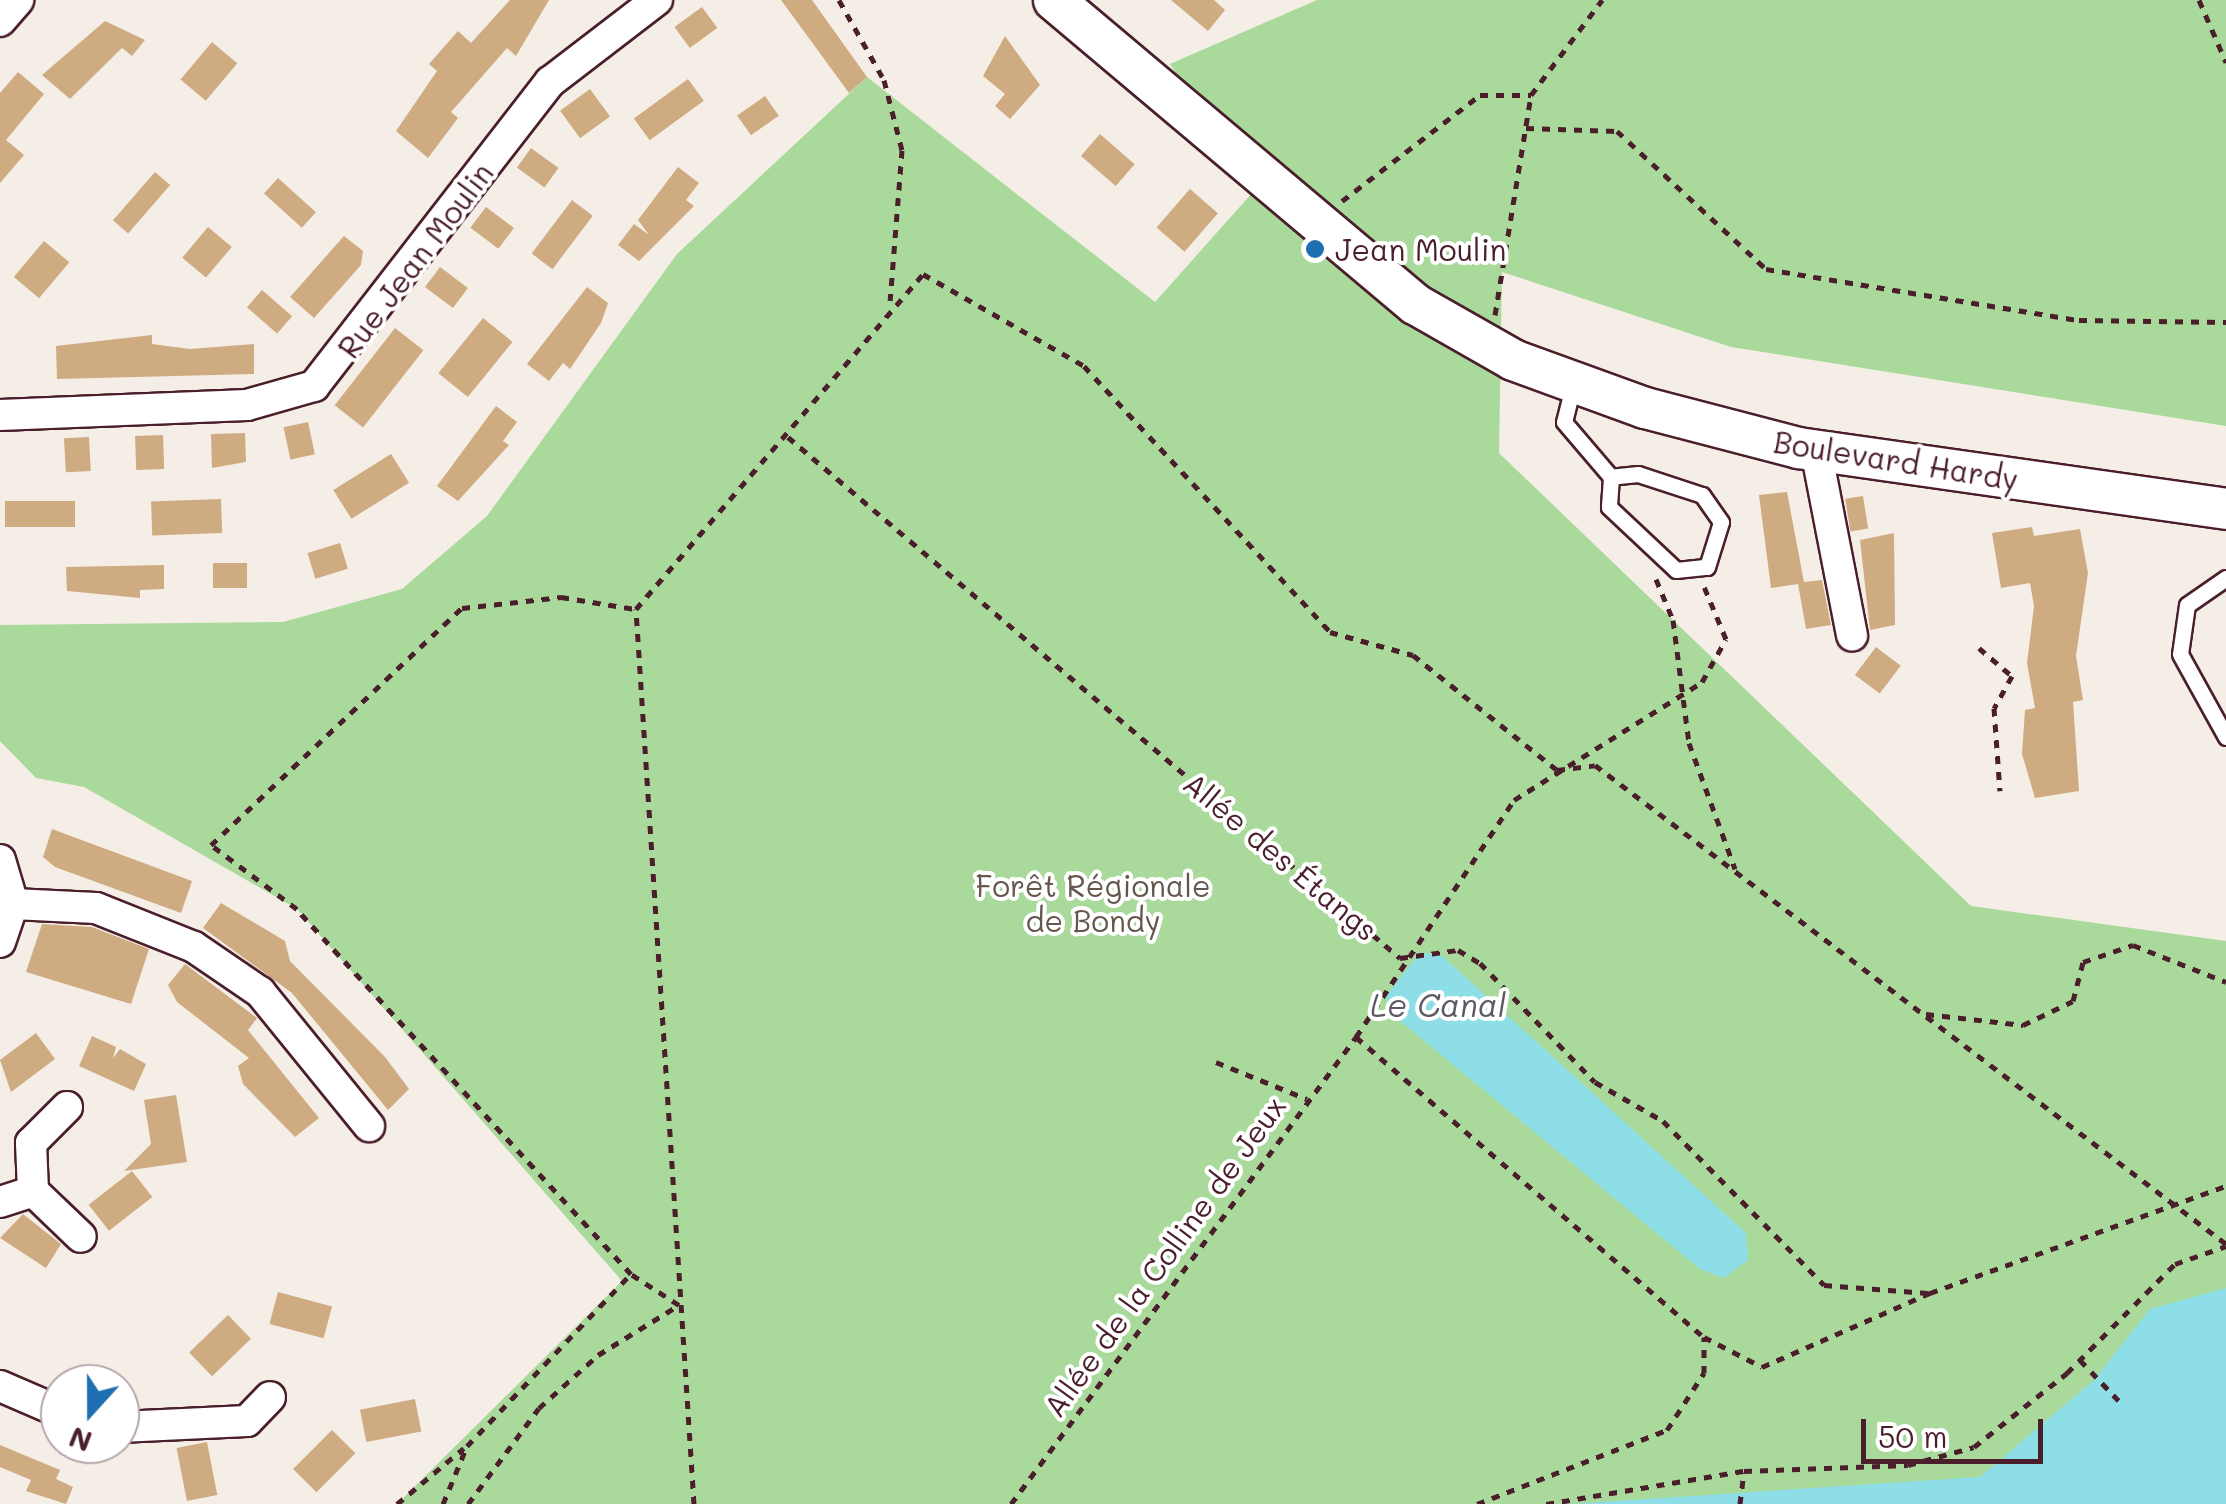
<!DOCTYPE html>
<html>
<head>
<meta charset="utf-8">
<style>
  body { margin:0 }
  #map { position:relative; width:2226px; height:1504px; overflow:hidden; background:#f5eee6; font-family:Mali,sans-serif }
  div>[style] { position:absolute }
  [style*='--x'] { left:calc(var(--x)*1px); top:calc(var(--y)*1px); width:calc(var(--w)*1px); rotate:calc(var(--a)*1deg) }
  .green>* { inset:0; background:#a9da9b }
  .water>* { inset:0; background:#8ddee6 }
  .building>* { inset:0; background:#cfab81; transform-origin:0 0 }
  .path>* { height:5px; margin-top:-2.5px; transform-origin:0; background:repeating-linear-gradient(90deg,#4a1f2b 0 8px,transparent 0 16px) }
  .roads { filter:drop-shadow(2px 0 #4a1f2b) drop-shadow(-2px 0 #4a1f2b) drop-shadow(0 2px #4a1f2b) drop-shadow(0 -2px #4a1f2b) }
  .lane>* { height:15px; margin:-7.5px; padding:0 7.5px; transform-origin:7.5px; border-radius:7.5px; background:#fff }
  .street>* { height:30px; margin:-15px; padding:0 15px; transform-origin:15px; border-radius:15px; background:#fff }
  .secondary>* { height:40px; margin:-20px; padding:0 20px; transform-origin:20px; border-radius:20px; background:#fff }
  .dots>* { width:28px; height:28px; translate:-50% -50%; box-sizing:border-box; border:5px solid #fff; border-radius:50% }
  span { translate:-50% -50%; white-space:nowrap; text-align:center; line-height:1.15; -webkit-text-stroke:8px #fff; paint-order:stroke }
  .poi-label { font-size:30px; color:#4a1f2b }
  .left { translate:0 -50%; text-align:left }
  .street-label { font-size:30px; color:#4a1f2b }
  .park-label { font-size:30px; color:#66574d }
  .water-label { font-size:32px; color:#5e5863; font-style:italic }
  .north { position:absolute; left:40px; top:1364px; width:100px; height:100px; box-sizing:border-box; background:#fff; border:2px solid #b7a5aa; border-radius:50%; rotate:201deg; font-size:28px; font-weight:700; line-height:40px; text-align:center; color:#4a1f2b }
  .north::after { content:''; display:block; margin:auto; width:35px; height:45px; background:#1f6fb2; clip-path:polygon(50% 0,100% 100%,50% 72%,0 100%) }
  .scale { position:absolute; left:1861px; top:1419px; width:182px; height:45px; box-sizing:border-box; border:5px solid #4a1f2b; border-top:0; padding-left:12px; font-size:30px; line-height:35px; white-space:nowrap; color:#4a1f2b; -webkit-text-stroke:8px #fff; paint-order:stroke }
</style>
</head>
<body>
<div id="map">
  <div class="green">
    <div style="clip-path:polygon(1317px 0,2226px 0,2226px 426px,1731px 347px,1502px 272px,1499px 453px,1971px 906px,2226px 941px,2226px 1504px,397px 1504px,622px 1281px,297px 909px,84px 787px,36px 778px,0 741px,0 625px,283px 622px,402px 589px,487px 516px,677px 254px,867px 77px,1155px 302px,1253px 192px,1170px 64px)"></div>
  </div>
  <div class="water">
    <div style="clip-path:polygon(1420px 953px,1440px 954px,1746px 1233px,1748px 1260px,1724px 1278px,1700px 1269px,1388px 1011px,1386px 996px)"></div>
    <div style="clip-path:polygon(2226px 1288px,2226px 1504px,1571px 1504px,1980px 1477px,2093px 1381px,2150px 1309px)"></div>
  </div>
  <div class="building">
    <div style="clip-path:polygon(510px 0,549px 0,516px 56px,507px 48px,451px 112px,458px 118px,428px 158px,396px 131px,437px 71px,429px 64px,458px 31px,471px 43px)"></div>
    <div style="clip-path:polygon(781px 0,812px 0,867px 77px,849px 93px)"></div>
    <div style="clip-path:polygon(1171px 0,1214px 0,1225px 10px,1208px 31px)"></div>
    <div style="left:702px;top:7px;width:26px;height:34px;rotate:54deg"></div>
    <div style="clip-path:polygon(105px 21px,145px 40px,132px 56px,122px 48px,70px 99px,42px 75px)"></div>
    <div style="clip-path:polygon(1005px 36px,1040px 85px,1010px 119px,995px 106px,1005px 94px,983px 76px)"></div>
    <div style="left:212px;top:42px;width:33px;height:49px;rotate:40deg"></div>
    <div style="clip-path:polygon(18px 72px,44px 94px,6px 140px,24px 155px,0 183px,0 93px)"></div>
    <div style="left:688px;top:79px;width:27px;height:67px;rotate:54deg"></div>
    <div style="left:590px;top:89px;width:34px;height:37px;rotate:54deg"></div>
    <div style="left:765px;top:96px;width:24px;height:34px;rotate:55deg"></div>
    <div style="left:1100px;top:134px;width:46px;height:29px;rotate:41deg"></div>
    <div style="left:531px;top:148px;width:34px;height:24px;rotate:36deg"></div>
    <div style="clip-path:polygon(678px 167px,699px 183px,686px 200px,694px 206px,639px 261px,618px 245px,634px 224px,649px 235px,638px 220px)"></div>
    <div style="left:155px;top:172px;width:20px;height:64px;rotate:41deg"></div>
    <div style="left:278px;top:178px;width:51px;height:21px;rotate:42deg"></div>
    <div style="left:1190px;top:189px;width:37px;height:51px;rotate:41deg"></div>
    <div style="left:572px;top:200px;width:26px;height:67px;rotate:37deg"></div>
    <div style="left:486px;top:207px;width:35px;height:26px;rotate:37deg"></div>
    <div style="left:208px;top:227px;width:31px;height:40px;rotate:40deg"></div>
    <div style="clip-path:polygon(344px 236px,363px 251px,361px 265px,314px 318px,290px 297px)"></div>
    <div style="left:44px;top:241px;width:33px;height:47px;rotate:40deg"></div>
    <div style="left:440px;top:267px;width:35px;height:25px;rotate:37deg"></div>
    <div style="clip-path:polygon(587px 287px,608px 303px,601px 323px,570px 369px,563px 363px,549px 381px,527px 364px)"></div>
    <div style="left:262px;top:290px;width:40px;height:23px;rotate:41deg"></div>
    <div style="left:483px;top:318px;width:38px;height:71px;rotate:39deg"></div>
    <div style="left:395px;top:328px;width:36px;height:98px;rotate:38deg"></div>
    <div style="clip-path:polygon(152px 335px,152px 344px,190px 349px,254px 344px,254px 374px,57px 379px,56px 346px)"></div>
    <div style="clip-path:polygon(496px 406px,517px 422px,503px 441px,509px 445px,458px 501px,437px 486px)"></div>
    <div style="left:308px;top:422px;width:33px;height:25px;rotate:78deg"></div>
    <div style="clip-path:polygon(245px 433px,246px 462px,212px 468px,211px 434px)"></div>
    <div style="left:163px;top:435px;width:34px;height:28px;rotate:88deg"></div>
    <div style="left:89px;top:437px;width:34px;height:25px;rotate:87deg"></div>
    <div style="left:391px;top:454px;width:34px;height:68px;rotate:58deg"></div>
    <div style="clip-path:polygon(1787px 492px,1804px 582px,1822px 580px,1831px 625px,1806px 629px,1798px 584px,1771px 588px,1759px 495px)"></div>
    <div style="left:1863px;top:496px;width:33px;height:18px;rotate:81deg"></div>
    <div style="left:221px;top:499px;width:34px;height:70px;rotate:88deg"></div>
    <div style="left:75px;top:501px;width:26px;height:70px;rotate:90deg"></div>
    <div style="clip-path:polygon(2032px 527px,2034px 536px,2080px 529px,2088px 573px,2076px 656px,2083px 700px,2073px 702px,2079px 791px,2035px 798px,2022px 754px,2025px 710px,2035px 708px,2027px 663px,2034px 606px,2030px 583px,2001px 588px,1992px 533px)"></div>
    <div style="clip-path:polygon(1894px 533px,1895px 625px,1870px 630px,1860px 540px)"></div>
    <div style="left:340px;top:543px;width:27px;height:34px;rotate:73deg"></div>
    <div style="left:213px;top:563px;width:34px;height:25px"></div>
    <div style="clip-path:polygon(164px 565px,164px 589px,140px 590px,140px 598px,67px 591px,66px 567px)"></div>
    <div style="left:1876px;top:647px;width:31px;height:35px;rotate:37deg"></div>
    <div style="clip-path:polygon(52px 829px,192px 881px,181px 913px,55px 867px,43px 857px)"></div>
    <div style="clip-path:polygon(221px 903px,285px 941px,290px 961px,385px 1057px,409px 1089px,388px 1110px,292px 993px,203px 928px)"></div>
    <div style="clip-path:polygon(42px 924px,92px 927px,149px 949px,131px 1004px,26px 972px)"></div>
    <div style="clip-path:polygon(185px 964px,257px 1018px,248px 1030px,319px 1118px,295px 1137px,243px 1084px,238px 1066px,249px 1058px,177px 1002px,168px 985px)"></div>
    <div style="clip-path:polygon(36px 1033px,55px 1059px,11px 1092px,0 1060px)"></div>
    <div style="clip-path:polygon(92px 1036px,116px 1047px,113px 1058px,120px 1049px,146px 1064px,134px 1091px,79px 1066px)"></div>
    <div style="clip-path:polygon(176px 1095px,187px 1162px,124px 1171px,151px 1144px,144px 1100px)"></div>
    <div style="left:132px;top:1171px;width:33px;height:55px;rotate:52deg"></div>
    <div style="clip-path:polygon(23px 1214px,61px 1244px,46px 1268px,0 1238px)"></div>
    <div style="left:278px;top:1292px;width:56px;height:33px;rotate:15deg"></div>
    <div style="left:228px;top:1315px;width:33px;height:54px;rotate:46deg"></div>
    <div style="left:415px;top:1399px;width:33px;height:56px;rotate:79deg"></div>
    <div style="left:332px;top:1430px;width:33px;height:55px;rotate:45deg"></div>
    <div style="left:207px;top:1442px;width:54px;height:31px;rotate:79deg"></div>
    <div style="clip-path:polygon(0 1445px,60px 1470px,56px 1479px,73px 1487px,66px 1504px,26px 1491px,31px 1480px,0 1467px)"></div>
  </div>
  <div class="path">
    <div style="--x:839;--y:0;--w:92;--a:60.6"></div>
    <div style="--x:884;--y:80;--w:72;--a:75.6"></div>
    <div style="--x:902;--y:150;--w:151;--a:94.5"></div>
    <div style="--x:2199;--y:0;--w:68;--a:66.5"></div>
    <div style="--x:1526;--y:128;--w:91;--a:1.9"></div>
    <div style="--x:1617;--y:131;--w:203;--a:42.8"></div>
    <div style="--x:1766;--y:269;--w:317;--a:9.3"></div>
    <div style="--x:2079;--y:320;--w:147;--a:0.8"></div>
    <div style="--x:1342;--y:201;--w:174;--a:-37.5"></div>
    <div style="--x:1480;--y:95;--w:51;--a:0"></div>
    <div style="--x:1495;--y:315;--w:223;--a:-80.7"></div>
    <div style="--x:1531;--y:95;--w:119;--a:-53.2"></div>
    <div style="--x:788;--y:437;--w:804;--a:40.41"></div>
    <div style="--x:1656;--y:579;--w:44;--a:67.5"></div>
    <div style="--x:1673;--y:620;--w:124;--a:82.6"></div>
    <div style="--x:1689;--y:743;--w:134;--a:69.9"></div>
    <div style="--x:1979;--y:648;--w:43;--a:40.3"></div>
    <div style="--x:2012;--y:676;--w:37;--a:119"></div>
    <div style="--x:1994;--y:708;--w:83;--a:85.9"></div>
    <div style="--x:1400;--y:958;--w:59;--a:-7.9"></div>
    <div style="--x:1458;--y:950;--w:26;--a:31"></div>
    <div style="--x:1480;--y:963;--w:165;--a:46"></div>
    <div style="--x:1595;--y:1082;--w:78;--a:29.8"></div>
    <div style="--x:1663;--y:1121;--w:230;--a:45.5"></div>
    <div style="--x:1824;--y:1285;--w:104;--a:4.4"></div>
    <div style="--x:1926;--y:1014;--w:98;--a:6.5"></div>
    <div style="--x:2023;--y:1025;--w:55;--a:-25.6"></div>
    <div style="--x:2073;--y:1001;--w:40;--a:-75.6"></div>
    <div style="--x:2083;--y:962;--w:53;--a:-18.8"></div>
    <div style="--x:2133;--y:945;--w:100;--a:21.7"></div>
    <div style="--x:1356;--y:1037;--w:459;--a:40.8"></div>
    <div style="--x:1704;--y:1337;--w:65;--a:27.3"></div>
    <div style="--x:1762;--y:1367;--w:184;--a:-23.8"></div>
    <div style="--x:1930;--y:1293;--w:315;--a:-19.9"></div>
    <div style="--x:1216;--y:1062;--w:98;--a:22.1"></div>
    <div style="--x:2080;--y:1360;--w:59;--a:46.4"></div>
    <div style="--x:397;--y:1504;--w:87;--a:-39.9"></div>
    <div style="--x:443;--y:1504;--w:63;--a:-67.5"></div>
    <div style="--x:467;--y:1446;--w:238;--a:-46.4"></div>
    <div style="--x:468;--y:1504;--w:119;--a:-53.5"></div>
    <div style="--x:539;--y:1408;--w:79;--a:-41.9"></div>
    <div style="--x:598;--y:1355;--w:95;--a:-31.7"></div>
    <div style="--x:679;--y:1305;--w:57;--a:-147.1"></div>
    <div style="--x:631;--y:1274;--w:495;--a:-132.5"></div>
    <div style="--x:297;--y:909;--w:107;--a:-143.3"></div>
    <div style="--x:211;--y:845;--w:345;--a:-43.4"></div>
    <div style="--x:462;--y:608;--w:100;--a:-6.3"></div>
    <div style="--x:561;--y:597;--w:75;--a:9.2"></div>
    <div style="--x:694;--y:1504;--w:897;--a:-93.71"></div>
    <div style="--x:636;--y:609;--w:441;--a:-49.4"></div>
    <div style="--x:923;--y:274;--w:185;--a:29.7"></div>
    <div style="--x:1084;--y:366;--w:362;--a:47.2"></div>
    <div style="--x:1330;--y:632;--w:86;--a:15.5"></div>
    <div style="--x:1413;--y:655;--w:184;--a:38.6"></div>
    <div style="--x:1557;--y:770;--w:38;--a:-7"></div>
    <div style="--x:1595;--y:765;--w:792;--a:37.2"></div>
    <div style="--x:1011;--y:1504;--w:581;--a:-53.54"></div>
    <div style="--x:1356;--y:1037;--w:285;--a:-56.3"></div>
    <div style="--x:1514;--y:800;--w:222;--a:-32.1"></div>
    <div style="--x:1702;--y:682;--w:49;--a:-60.8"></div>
    <div style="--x:1726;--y:639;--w:60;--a:-112.7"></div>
    <div style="--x:1477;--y:1504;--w:204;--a:-21.3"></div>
    <div style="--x:1667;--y:1430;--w:68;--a:-57"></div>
    <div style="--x:1704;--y:1373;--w:36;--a:-90"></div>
    <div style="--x:1546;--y:1504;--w:201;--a:-9.5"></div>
    <div style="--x:1744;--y:1471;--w:164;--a:-2.1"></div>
    <div style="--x:1908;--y:1465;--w:68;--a:-15.3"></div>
    <div style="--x:1974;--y:1447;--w:119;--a:-38.5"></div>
    <div style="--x:2067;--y:1373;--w:153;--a:-45.3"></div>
    <div style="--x:2175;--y:1264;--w:54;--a:-19.4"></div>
    <div style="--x:1740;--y:1504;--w:32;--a:-83"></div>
  </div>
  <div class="roads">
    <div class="lane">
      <div style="--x:1574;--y:382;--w:41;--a:104"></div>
      <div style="--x:1564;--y:422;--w:72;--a:49.5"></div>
      <div style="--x:1611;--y:477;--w:30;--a:94"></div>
      <div style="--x:1609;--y:507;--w:92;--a:43.2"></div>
      <div style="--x:1676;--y:570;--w:31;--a:-6"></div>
      <div style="--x:1707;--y:567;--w:47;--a:-72.7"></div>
      <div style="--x:1721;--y:522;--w:33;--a:-125"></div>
      <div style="--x:1702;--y:495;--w:67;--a:-161.8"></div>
      <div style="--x:1638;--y:474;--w:27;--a:174"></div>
      <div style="--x:2226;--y:578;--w:47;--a:145.3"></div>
      <div style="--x:2187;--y:605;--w:49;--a:98.1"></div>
      <div style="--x:2180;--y:654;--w:95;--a:61"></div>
    </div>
    <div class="street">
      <div style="--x:0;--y:21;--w:28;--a:-49"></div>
      <div style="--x:0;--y:415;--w:247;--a:-2.3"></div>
      <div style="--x:247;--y:405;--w:70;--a:-15.8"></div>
      <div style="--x:314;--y:386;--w:385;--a:-52.2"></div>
      <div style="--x:550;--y:82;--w:135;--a:-37.5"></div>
      <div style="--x:1816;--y:450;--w:189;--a:79"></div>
      <div style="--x:0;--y:860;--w:46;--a:73.5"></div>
      <div style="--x:13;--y:904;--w:40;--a:108.9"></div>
      <div style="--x:13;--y:904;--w:83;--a:2.8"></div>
      <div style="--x:96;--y:908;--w:105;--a:21.7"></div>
      <div style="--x:194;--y:947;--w:80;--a:34.3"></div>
      <div style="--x:260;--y:992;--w:173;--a:50.9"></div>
      <div style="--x:67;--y:1107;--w:51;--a:135"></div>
      <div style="--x:31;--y:1143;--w:48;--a:87.6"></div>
      <div style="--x:33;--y:1191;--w:66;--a:43.8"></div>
      <div style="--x:0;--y:1202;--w:35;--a:-18"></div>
      <div style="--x:0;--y:1386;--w:65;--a:23.4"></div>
      <div style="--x:120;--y:1427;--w:127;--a:-2.7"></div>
      <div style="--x:247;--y:1421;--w:33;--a:-46"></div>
    </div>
    <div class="secondary">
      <div style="--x:1054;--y:0;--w:472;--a:40.1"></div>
      <div style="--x:1415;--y:304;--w:113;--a:29.7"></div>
      <div style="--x:1513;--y:360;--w:140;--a:20"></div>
      <div style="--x:1645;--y:408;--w:159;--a:14.6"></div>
      <div style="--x:1799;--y:448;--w:431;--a:8.1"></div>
    </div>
  </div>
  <div class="dots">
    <div style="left:1315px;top:249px;background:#1f6fb2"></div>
  </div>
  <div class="poi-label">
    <span class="left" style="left:1335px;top:249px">Jean Moulin</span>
  </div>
  <div class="street-label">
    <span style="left:415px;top:260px;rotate:-53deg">Rue Jean Moulin</span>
    <span style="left:1896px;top:460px;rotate:9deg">Boulevard Hardy</span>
    <span style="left:1281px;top:856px;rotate:40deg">Allée des Étangs</span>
    <span style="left:1164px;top:1256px;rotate:-54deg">Allée de la Colline de Jeux</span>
  </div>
  <div class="park-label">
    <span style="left:1093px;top:902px">Forêt Régionale<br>de Bondy</span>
  </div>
  <div class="water-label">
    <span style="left:1438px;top:1004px">Le Canal</span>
  </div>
  <div class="north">N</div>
  <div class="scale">50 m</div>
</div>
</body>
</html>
